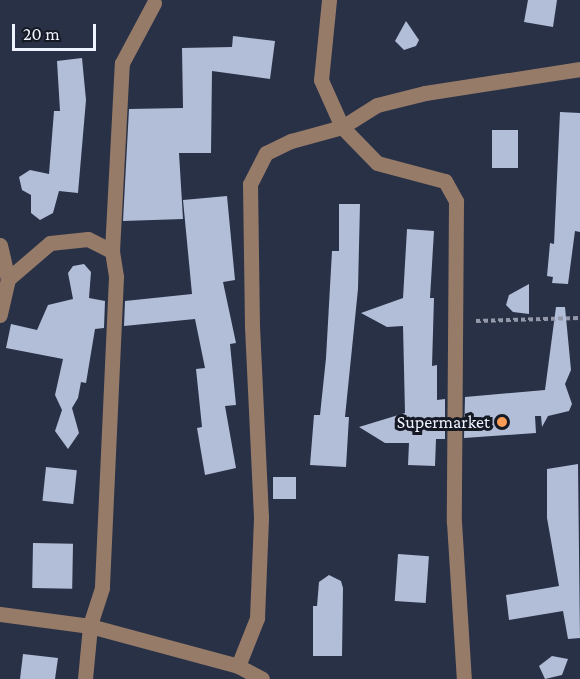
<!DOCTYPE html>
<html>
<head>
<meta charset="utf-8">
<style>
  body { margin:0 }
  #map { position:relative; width:580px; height:679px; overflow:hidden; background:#293146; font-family:"Crimson Pro",serif }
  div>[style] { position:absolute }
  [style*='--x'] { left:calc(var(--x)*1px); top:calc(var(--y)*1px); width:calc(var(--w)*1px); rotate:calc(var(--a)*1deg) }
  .building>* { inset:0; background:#b2bdd8; transform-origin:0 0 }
  .path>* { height:4px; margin-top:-2px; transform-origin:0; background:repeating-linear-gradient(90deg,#9399a9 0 4.5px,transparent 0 7.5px) }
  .minor>* { height:15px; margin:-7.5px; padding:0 7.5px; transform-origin:7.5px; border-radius:7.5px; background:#977b69 }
  .dots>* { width:16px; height:16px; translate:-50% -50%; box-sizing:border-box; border:3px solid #151923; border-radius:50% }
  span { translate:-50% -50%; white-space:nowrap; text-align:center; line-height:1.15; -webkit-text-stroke:6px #151923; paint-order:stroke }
  .poi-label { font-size:18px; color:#eff3ff }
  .right { translate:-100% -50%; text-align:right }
  .scale { position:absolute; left:12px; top:24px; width:84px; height:27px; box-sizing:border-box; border:3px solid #eff3ff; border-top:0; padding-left:8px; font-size:18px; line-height:21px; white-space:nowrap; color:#eff3ff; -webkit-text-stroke:4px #151923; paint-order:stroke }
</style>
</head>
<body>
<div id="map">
  <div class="building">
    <div style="clip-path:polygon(528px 0,557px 0,553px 27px,524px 22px)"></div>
    <div style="clip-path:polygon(406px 21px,419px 40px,416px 46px,404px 50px,395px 41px)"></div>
    <div style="clip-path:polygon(233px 36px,275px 41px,270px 79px,212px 71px,211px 153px,179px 153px,183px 219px,123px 221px,129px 109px,183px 108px,182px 48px,232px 47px)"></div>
    <div style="clip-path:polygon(82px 58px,86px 100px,78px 193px,59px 191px,53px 213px,40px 220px,31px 213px,31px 195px,22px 190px,19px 177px,30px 170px,49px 174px,54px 111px,60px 111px,57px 61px)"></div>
    <div style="clip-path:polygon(560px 112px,580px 113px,580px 232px,575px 231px,568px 284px,552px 283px,553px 277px,547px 276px,550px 243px,554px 244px)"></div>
    <div style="left:518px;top:130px;width:38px;height:26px;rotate:90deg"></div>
    <div style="clip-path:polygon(227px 196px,235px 280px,223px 282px,236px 343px,230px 344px,236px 405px,225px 406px,236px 468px,205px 475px,197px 428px,202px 427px,196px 369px,205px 368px,195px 319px,124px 326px,125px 301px,192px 294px,183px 200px)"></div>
    <div style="clip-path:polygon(339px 204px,360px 204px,358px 289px,345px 417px,349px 417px,346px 467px,310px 465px,314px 415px,320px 415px,326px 358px,332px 251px,339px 251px)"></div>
    <div style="clip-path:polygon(407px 229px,434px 231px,430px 298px,434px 298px,432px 366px,437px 365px,437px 400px,445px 399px,445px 439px,436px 439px,435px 466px,408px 465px,409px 443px,385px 443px,359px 427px,405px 413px,403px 326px,387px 327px,361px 313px,403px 298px)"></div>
    <div style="clip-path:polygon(84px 264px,91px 272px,89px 298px,105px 301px,104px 328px,95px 329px,86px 383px,81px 382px,78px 398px,72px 408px,79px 433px,68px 449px,55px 431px,62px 410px,55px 395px,63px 359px,6px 348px,11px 324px,37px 330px,48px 305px,73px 299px,68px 273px,73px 266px)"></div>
    <div style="clip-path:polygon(529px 284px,529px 314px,513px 312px,506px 305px,509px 295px)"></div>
    <div style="clip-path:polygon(556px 307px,565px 307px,571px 370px,565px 384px,572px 404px,569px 411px,548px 416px,542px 427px,541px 416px,535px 416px,536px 433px,464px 438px,465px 397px,545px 390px)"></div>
    <div style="clip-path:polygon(578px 464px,580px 638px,568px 639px,563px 611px,509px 620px,506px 595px,559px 586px,547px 518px,547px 469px)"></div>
    <div style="left:46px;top:467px;width:31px;height:34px;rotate:6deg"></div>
    <div style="left:273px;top:477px;width:23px;height:22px"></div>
    <div style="left:33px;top:543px;width:40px;height:45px;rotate:1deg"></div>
    <div style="left:398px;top:554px;width:31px;height:47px;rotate:4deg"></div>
    <div style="clip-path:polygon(329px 575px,341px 581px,343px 588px,342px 656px,313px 656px,313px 606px,317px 606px,319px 582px)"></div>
    <div style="clip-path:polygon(23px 654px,58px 658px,55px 679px,20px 679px)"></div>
    <div style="clip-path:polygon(552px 656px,568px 659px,562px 675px,545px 679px,539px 666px)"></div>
  </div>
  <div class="path">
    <div style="--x:476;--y:321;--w:104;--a:-1.7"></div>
  </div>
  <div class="minor">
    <div style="--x:329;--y:0;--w:80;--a:95.7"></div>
    <div style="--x:321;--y:80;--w:51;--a:65.9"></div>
    <div style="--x:342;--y:127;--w:50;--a:45.8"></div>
    <div style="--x:377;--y:163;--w:70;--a:14.8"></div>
    <div style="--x:445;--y:181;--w:23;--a:61"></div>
    <div style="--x:456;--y:201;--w:321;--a:90.4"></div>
    <div style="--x:454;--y:522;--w:157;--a:86.4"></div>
    <div style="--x:0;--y:245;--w:35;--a:77"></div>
    <div style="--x:8;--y:279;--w:37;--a:103"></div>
    <div style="--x:112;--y:251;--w:188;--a:-87"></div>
    <div style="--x:122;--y:63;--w:68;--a:-61.9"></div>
    <div style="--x:8;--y:279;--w:55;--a:-40.6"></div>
    <div style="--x:50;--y:243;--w:38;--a:-6"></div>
    <div style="--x:88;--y:239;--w:27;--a:27"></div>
    <div style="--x:112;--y:251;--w:26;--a:81"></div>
    <div style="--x:116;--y:277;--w:311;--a:92.6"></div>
    <div style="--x:102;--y:588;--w:40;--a:108"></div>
    <div style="--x:90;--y:626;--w:53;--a:95.4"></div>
    <div style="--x:0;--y:614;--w:91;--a:7.6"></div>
    <div style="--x:90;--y:626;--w:153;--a:15.1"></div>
    <div style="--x:238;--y:666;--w:27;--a:28"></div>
    <div style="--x:238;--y:666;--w:52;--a:-68.4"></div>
    <div style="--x:257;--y:618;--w:101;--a:-87.7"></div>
    <div style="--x:261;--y:517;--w:191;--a:-92.7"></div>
    <div style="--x:252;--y:326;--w:142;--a:-90.8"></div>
    <div style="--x:250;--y:184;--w:35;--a:-63"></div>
    <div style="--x:266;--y:153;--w:28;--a:-26"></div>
    <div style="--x:291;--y:141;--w:53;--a:-15.4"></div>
    <div style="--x:342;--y:127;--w:41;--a:-32.2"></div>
    <div style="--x:377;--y:105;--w:49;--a:-14"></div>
    <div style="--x:425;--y:93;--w:157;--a:-8.8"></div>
  </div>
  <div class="dots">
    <div style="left:502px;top:422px;background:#fd9c56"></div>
  </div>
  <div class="poi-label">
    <span class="right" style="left:490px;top:422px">Supermarket</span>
  </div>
  <div class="scale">20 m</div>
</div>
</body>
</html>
